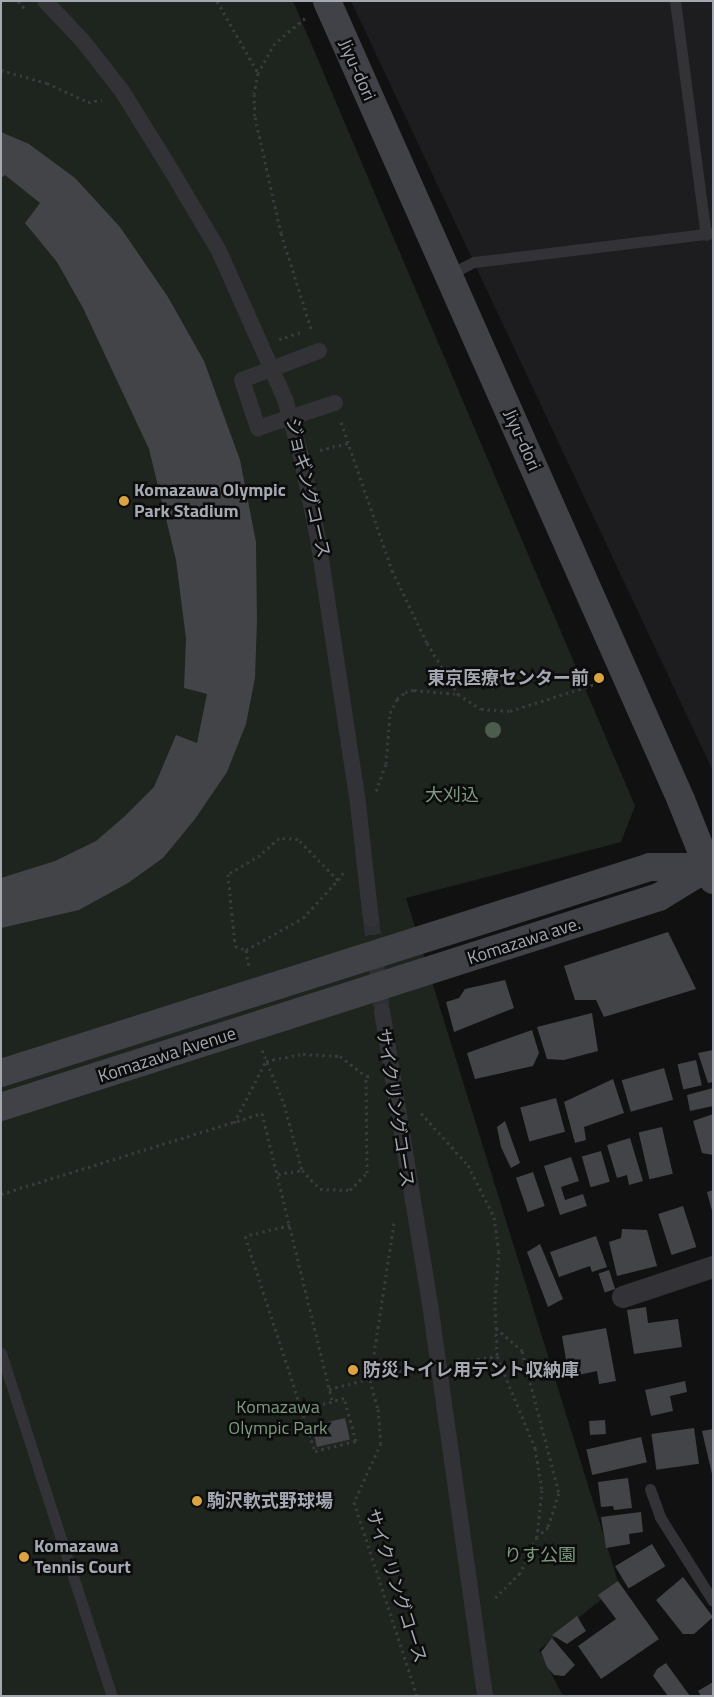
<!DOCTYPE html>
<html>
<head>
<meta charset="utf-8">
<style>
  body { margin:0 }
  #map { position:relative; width:714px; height:1697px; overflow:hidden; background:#111112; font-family:"Titillium Web","Noto Sans JP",sans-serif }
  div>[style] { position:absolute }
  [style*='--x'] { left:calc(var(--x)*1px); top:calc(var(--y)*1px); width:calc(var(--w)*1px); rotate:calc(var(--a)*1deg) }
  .built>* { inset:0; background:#1d1d1f }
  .green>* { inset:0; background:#1e241e }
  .building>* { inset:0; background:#434447; transform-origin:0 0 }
  .pedestrian-tunnel>* { height:16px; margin-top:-8px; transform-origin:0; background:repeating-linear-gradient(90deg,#2e2f32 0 16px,transparent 0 24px) }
  .path>* { height:3px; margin-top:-1.5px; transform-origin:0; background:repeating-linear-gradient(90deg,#393a3e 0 2.5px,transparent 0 6.5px) }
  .service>* { height:11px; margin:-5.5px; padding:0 5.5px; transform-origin:5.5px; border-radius:5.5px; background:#333337 }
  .pedestrian>* { height:16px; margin:-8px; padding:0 8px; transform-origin:8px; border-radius:8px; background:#333337 }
  .minor>* { height:22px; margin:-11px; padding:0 11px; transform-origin:11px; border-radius:11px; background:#333337 }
  .secondary>* { height:28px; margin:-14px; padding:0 14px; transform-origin:14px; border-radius:14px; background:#414247 }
  .trees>* { width:16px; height:16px; margin:-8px; border-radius:50%; background:#4c5c4d }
  .dots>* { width:14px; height:14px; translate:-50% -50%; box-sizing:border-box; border:2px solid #0c0c0d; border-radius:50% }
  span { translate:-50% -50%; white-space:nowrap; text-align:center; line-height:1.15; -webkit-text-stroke:5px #0c0c0d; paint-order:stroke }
  .street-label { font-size:18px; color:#a4a8b1 }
  .poi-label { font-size:18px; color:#a4a8b1; font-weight:700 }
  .left { translate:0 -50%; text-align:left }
  .right { translate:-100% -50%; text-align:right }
  .park-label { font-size:18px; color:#7d9a7e }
  .frame { position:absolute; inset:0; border:2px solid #a4a8b1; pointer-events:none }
</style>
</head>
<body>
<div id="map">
  <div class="built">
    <div style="clip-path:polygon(351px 1px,713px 1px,713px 771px)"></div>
  </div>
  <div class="green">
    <div style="clip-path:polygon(1px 1px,293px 1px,635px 806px,621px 842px,406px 898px,619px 1585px,539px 1650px,563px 1696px,1px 1696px)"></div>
  </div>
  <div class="building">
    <div style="clip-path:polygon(1px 132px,29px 144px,75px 178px,120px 227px,168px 297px,204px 361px,240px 460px,256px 542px,257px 621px,255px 678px,246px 724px,227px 772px,195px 819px,163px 858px,128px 883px,79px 910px,1px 928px,1px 878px,55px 861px,96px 841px,125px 816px,154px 787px,176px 735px,197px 743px,207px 694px,184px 688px,186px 639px,176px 560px,149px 449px,83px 308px,57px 262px,25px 223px,40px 203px,5px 175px,1px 178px)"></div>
    <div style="clip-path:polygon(668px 932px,696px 989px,604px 1017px,596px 1000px,575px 1000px,564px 966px)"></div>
    <div style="clip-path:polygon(505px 980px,514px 1008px,454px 1032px,446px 1002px,459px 998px,465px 989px)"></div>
    <div style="clip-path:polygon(592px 1013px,598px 1051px,564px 1060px,547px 1059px,537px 1027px)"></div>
    <div style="clip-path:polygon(532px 1030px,539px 1053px,533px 1066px,475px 1079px,467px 1053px)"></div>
    <div style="clip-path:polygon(713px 1050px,713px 1082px,708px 1083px,698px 1053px)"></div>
    <div style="left:696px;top:1060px;width:26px;height:19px;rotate:77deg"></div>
    <div style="left:664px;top:1068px;width:33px;height:44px;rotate:74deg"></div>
    <div style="clip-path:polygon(613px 1079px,624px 1113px,584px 1127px,586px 1140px,575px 1143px,564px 1102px)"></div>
    <div style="clip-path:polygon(713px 1088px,713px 1106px,690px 1111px,687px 1095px)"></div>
    <div style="left:556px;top:1098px;width:35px;height:37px;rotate:75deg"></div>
    <div style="clip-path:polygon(713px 1114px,713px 1155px,702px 1153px,693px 1121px)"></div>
    <div style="clip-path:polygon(505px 1121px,520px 1163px,511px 1168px,501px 1147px,497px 1127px)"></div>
    <div style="left:662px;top:1127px;width:48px;height:24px;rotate:77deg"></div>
    <div style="clip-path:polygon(630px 1138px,643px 1181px,629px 1185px,627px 1175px,617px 1178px,607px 1145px)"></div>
    <div style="left:601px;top:1151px;width:32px;height:20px;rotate:74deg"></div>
    <div style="clip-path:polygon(571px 1157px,579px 1181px,561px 1187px,565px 1200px,583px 1194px,587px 1206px,560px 1215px,544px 1166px)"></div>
    <div style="left:533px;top:1172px;width:36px;height:18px;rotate:71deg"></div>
    <div style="clip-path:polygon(713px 1190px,713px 1211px,712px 1211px,707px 1192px)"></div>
    <div style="left:683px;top:1206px;width:43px;height:26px;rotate:72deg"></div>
    <div style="clip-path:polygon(622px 1229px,647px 1230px,657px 1266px,617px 1276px,609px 1242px,621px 1238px)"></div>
    <div style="clip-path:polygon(596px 1236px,607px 1267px,592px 1272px,590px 1266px,559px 1277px,550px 1252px)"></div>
    <div style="clip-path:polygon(540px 1244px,563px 1299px,548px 1307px,527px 1252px)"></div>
    <div style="left:609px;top:1270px;width:20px;height:11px;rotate:72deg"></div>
    <div style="clip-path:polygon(646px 1307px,648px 1323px,678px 1319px,682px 1347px,634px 1354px,627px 1310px)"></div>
    <div style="clip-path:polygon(606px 1328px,616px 1381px,599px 1384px,597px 1371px,569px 1377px,562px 1336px)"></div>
    <div style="clip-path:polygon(356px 1365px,357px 1373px,350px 1374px,349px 1367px)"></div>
    <div style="clip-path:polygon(685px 1381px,687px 1392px,670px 1396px,673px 1411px,651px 1416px,645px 1390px)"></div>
    <div style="left:345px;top:1418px;width:22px;height:34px;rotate:77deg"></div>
    <div style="left:605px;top:1420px;width:14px;height:16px;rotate:86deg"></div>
    <div style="left:694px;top:1428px;width:36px;height:43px;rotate:82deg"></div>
    <div style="clip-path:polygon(713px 1429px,713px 1474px,712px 1474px,702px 1431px)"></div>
    <div style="left:641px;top:1437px;width:26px;height:56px;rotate:77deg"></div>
    <div style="clip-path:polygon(628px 1478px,632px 1508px,614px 1510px,613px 1506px,601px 1507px,598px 1482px)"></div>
    <div style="clip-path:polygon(641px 1512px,643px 1532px,629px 1534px,630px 1544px,606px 1548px,601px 1517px)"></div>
    <div style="left:652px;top:1544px;width:26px;height:43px;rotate:59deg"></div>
    <div style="clip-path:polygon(683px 1577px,713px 1617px,694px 1634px,683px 1634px,656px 1600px)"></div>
    <div style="clip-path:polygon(618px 1581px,659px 1639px,601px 1679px,578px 1646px,616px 1619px,598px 1595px)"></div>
    <div style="clip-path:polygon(577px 1616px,586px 1631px,567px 1644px,552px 1635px)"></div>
    <div style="clip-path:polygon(552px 1638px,575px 1665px,564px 1676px,554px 1675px,547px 1667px,541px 1652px)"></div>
    <div style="clip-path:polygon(666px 1663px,690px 1696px,668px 1696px,653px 1676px,657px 1669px)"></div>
    <div style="clip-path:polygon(713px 1682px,713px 1696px,701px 1696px,698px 1691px)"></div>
  </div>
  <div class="pedestrian-tunnel">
    <div style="--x:371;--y:919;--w:93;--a:83.2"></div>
  </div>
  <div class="path">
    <div style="--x:18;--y:1;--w:11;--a:49"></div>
    <div style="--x:217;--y:1;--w:83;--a:60.3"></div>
    <div style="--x:305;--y:18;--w:39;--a:140"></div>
    <div style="--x:275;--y:43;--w:34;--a:120"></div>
    <div style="--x:258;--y:73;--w:21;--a:101"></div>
    <div style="--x:254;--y:94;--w:23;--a:88"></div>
    <div style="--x:255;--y:117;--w:119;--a:77.4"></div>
    <div style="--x:281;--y:233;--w:104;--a:72.6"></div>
    <div style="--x:1;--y:70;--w:48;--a:15.8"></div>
    <div style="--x:47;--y:83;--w:45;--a:24.9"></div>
    <div style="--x:88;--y:102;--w:14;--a:-8"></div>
    <div style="--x:279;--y:339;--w:24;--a:-17"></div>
    <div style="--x:341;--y:422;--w:157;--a:71"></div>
    <div style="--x:392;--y:570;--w:81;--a:64.4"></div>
    <div style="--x:427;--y:643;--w:60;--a:58.7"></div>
    <div style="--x:458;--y:694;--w:27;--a:33"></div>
    <div style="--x:481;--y:709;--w:29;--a:4"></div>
    <div style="--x:510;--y:711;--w:89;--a:-17.6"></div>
    <div style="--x:320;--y:450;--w:29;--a:-14"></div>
    <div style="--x:376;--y:791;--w:29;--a:-70"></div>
    <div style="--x:386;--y:764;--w:51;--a:-85.5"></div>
    <div style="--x:390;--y:713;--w:16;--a:-63"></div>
    <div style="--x:397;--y:699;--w:11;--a:-41"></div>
    <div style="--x:405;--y:692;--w:9;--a:-13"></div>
    <div style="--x:414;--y:690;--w:44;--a:5.2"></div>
    <div style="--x:338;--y:880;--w:57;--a:-134.3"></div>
    <div style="--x:298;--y:839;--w:19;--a:-177"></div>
    <div style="--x:279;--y:838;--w:25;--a:138"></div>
    <div style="--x:260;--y:855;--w:37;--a:149"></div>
    <div style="--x:228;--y:874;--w:72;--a:84.4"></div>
    <div style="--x:235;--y:946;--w:12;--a:20"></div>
    <div style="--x:246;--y:950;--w:65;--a:-29.3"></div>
    <div style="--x:303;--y:918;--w:52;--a:-47.4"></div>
    <div style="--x:338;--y:880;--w:9;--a:-54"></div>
    <div style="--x:246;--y:950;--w:17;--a:80"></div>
    <div style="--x:262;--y:1050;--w:58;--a:67.8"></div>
    <div style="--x:284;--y:1104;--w:68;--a:74.7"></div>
    <div style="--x:302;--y:1170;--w:26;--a:47"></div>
    <div style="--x:320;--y:1189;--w:30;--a:2"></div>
    <div style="--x:350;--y:1190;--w:24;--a:-45"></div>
    <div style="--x:367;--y:1173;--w:97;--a:-90.6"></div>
    <div style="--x:266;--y:1061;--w:38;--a:-11"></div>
    <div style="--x:303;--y:1054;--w:37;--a:3"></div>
    <div style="--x:340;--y:1056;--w:33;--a:38"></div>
    <div style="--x:366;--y:1076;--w:6;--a:0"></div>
    <div style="--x:421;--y:1113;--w:70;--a:47.9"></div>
    <div style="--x:468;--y:1165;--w:58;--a:63.4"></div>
    <div style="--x:494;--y:1217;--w:34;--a:82"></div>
    <div style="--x:499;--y:1251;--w:50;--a:94.6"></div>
    <div style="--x:495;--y:1301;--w:55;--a:87.9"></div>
    <div style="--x:497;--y:1356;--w:100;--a:67.6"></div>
    <div style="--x:535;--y:1448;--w:43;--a:80.5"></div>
    <div style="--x:542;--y:1490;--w:47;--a:96.1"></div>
    <div style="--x:537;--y:1537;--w:40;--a:115"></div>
    <div style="--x:520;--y:1573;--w:38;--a:135"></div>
    <div style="--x:234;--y:1123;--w:70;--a:-62.7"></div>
    <div style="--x:278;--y:1174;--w:24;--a:-9"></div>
    <div style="--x:1;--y:1194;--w:273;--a:-17.2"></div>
    <div style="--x:262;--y:1113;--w:296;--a:76.3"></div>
    <div style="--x:394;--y:1223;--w:159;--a:98.7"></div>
    <div style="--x:370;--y:1380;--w:30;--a:75"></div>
    <div style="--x:378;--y:1409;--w:34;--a:85"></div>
    <div style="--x:381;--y:1443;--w:65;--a:114.6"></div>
    <div style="--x:354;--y:1502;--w:204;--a:72"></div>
    <div style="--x:290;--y:1225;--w:46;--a:166.3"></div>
    <div style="--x:245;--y:1236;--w:226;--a:72"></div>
    <div style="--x:315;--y:1451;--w:42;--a:-13.7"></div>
    <div style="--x:356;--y:1441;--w:45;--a:-105.6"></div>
    <div style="--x:344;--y:1398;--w:44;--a:164.1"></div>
    <div style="--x:496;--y:1328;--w:35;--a:41"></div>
    <div style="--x:522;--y:1351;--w:147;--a:75.4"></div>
    <div style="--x:559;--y:1493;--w:36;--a:108"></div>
    <div style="--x:548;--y:1527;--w:13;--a:138"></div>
    <div style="--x:458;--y:1362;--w:39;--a:-9"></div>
    <div style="--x:329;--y:1389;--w:91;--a:-14"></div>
  </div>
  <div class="service">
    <div style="--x:675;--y:1;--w:236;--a:82.5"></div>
    <div style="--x:448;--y:275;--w:29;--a:-27"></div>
    <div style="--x:474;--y:262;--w:241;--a:-6.9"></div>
    <div style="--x:1;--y:1353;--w:361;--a:72.1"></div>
    <div style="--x:650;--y:1489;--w:30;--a:70"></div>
    <div style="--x:660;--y:1517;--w:99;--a:57.8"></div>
  </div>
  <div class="pedestrian">
    <div style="--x:45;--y:1;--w:54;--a:46.5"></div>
    <div style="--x:82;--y:40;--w:65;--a:51.9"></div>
    <div style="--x:122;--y:91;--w:93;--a:58.2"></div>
    <div style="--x:171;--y:170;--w:94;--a:59.3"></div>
    <div style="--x:219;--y:251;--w:162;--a:66"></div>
    <div style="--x:285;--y:399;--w:59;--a:74.3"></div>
    <div style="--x:301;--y:456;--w:85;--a:78.4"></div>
    <div style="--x:318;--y:539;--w:268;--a:81.4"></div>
    <div style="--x:358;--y:804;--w:116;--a:83.6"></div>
    <div style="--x:319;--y:351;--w:82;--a:159.4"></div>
    <div style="--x:242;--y:380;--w:51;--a:71.6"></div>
    <div style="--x:258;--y:428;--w:81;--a:-18"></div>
    <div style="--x:382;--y:1011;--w:297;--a:80.7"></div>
    <div style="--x:430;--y:1304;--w:396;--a:82"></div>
  </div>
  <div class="minor">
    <div style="--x:623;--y:1297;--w:95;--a:-18.4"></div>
  </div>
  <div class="secondary">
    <div style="--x:327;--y:1;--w:874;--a:66.1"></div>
    <div style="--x:681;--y:800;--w:86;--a:68.2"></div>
    <div style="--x:1;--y:1073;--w:681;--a:-17.61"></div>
    <div style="--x:650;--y:867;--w:58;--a:0"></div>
    <div style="--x:1;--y:1107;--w:691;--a:-17.7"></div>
    <div style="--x:659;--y:897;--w:57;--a:-31.5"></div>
  </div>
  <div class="trees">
    <div style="left:493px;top:730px"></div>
  </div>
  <div class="dots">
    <div style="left:124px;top:501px;background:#dca440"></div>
    <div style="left:599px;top:678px;background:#dca440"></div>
    <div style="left:353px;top:1370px;background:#dca440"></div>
    <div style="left:197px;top:1501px;background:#dca440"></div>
    <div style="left:24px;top:1557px;background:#dca440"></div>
  </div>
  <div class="street-label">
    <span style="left:357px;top:70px;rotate:66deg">Jiyu-dori</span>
    <span style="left:522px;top:440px;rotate:66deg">Jiyu-dori</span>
    <span style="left:308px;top:488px;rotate:77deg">ジョギングコース</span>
    <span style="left:524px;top:941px;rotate:-18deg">Komazawa ave.</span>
    <span style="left:167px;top:1055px;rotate:-18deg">Komazawa Avenue</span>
    <span style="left:395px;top:1108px;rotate:81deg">サイクリングコース</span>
    <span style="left:396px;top:1586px;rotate:72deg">サイクリングコース</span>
  </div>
  <div class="poi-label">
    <span class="left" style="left:134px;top:501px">Komazawa Olympic<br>Park Stadium</span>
    <span class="right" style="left:589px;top:678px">東京医療センター前</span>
    <span class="left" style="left:363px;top:1370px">防災トイレ用テント収納庫</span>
    <span class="left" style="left:207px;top:1501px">駒沢軟式野球場</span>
    <span class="left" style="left:34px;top:1557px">Komazawa<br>Tennis Court</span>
  </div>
  <div class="park-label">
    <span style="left:452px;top:795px">大刈込</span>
    <span style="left:278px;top:1418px">Komazawa<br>Olympic Park</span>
    <span style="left:540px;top:1555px">りす公園</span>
  </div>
  <div class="frame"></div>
</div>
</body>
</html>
